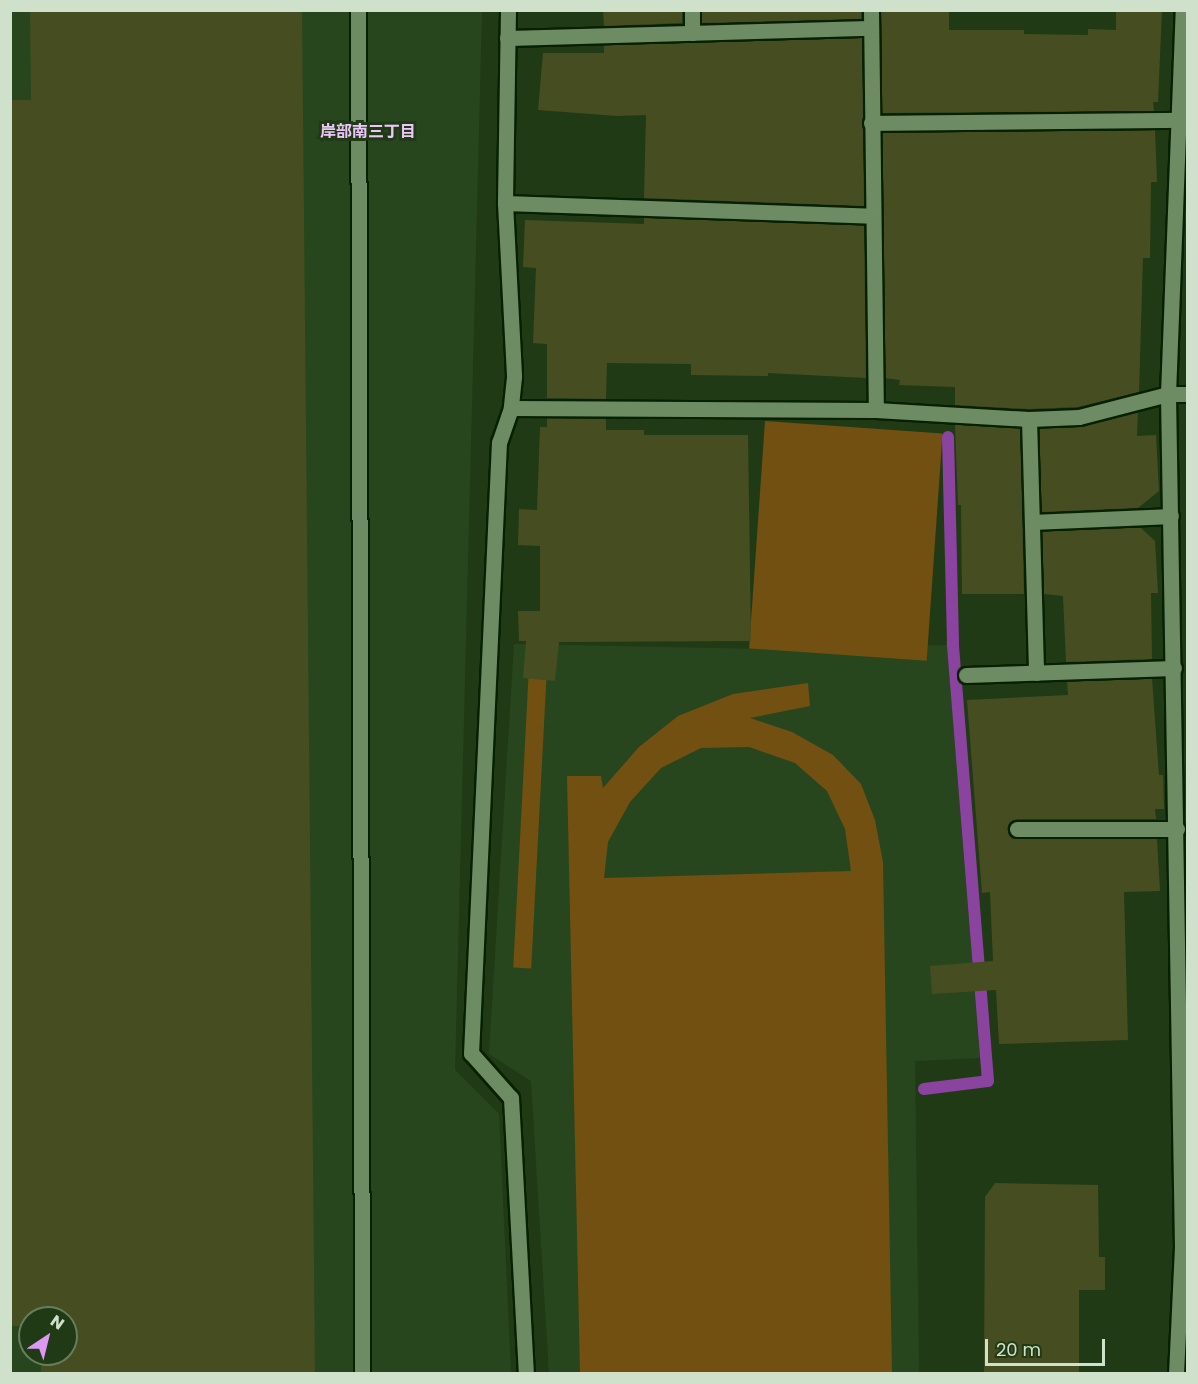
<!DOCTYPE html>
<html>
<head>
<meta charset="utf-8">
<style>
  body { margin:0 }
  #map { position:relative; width:1198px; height:1384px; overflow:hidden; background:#203a16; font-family:Poppins,"Noto Sans JP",sans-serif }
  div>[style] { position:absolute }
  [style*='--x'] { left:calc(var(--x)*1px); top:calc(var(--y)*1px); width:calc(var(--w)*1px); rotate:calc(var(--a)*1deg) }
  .built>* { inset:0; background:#28461d }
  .green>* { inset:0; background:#715012; transform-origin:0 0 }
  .stream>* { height:12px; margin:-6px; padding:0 6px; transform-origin:6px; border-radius:6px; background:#8b43a0 }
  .building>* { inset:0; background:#464e21 }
  .roads { filter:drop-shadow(2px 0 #072100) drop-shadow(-2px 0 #072100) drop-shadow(0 2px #072100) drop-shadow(0 -2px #072100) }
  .service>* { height:15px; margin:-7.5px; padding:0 7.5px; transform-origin:7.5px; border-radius:7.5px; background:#6e8c64 }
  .minor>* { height:15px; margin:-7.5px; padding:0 7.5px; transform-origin:7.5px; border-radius:7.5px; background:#6e8c64 }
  span { translate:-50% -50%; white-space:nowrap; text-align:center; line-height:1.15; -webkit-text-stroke:6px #203a16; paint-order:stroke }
  .neighbourhood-label { font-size:16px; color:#eec7fa; font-weight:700 }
  .frame { position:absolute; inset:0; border:12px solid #d0e1cb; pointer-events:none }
  .north { position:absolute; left:18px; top:1306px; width:60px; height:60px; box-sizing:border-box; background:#203a16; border:2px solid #667d5e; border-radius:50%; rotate:35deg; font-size:16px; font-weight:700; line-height:24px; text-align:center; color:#d0e1cb }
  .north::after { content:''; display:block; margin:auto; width:21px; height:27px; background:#dd98f3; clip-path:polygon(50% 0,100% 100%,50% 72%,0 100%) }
  .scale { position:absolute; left:985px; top:1339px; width:120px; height:27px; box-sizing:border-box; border:3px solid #d0e1cb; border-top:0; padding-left:8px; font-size:18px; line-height:21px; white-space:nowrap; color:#d0e1cb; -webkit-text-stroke:4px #203a16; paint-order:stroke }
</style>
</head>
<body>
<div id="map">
  <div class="built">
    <div style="clip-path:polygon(evenodd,10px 11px,482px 11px,455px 1070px,499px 1114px,511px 1373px,11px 1373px,10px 11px,30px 1318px,66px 1318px,66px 1354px,30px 1354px,30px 1318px)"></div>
    <div style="clip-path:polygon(514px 644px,762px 649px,947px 645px,980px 1058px,915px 1061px,919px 1373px,549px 1373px,531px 1081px,489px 1054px)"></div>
  </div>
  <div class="green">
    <div style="left:765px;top:421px;width:178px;height:228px;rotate:4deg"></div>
    <div style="left:529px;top:667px;width:18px;height:301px;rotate:3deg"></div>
    <div style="clip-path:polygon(evenodd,808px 683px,810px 706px,750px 718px,792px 732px,833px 755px,861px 784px,875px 820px,883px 862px,892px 1373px,580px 1373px,567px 776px,601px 776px,603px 788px,639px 747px,678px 716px,733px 694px,808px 683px,749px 747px,795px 763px,827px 791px,845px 829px,851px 871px,604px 878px,608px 842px,630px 802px,661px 768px,701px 748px,749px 747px)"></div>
  </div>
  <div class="stream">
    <div style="--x:924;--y:1089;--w:64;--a:-7.1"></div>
    <div style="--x:988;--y:1081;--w:440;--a:-94.6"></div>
    <div style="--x:953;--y:642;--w:205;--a:-91.4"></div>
  </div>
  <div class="building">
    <div style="clip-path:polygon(30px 10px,302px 10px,315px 1374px,41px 1374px,41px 1354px,66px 1354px,66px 1318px,30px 1318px,30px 1326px,10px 1326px,10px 100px,31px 100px)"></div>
    <div style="clip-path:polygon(603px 10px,682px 10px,682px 23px,604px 26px)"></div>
    <div style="clip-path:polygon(702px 10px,861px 10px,861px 19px,702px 23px)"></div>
    <div style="clip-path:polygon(881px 10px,949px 12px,949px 30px,1024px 30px,1024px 34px,1088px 35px,1088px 29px,1116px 30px,1116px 10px,1162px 10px,1158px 102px,1153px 102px,1154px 111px,882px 113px)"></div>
    <div style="clip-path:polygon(862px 38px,864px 206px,644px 198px,646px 115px,617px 116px,538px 110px,543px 53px,604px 53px,604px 45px)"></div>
    <div style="clip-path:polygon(1155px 130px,1157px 182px,1151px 182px,1150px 258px,1143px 258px,1139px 392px,1078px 407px,1029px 409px,955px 405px,955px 387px,899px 385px,900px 380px,885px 378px,882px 133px)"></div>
    <div style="clip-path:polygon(644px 218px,864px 225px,866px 378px,768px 373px,768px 376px,691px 375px,691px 364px,607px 363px,606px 399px,547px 398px,547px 344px,533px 343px,536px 268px,523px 267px,525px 220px,644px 224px)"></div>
    <div style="clip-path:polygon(1138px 412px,1137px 436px,1156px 435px,1159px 491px,1138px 508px,1041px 512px,1039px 428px,1081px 426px)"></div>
    <div style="clip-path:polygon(547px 418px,606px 418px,606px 430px,644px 430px,644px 435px,748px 435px,751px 641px,559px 642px,555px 681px,523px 678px,526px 641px,519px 641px,518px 611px,540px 611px,540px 546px,518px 545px,519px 509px,537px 510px,540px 427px,547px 427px)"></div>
    <div style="clip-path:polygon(955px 424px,1020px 428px,1024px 594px,962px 594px,961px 505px,958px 505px)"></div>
    <div style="clip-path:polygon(1140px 527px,1155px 541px,1158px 593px,1151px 593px,1152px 659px,1066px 662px,1063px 596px,1044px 594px,1042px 531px)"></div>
    <div style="clip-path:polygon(1152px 678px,1159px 775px,1163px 775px,1164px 809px,1155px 809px,1156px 819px,1017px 819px,1012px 821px,1007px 828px,1009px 834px,1017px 839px,1157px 839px,1160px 891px,1124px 892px,1128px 1040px,999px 1044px,996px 990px,932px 994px,930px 966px,993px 961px,990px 892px,982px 893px,967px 700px,1068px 695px,1067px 681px)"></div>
    <div style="clip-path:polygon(995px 1183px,1098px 1185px,1099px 1257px,1105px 1257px,1105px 1290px,1079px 1290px,1079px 1374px,984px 1374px,985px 1197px)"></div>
  </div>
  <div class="roads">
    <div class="service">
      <div style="--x:358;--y:10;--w:1364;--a:89.83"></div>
    </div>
    <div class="minor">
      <div style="--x:508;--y:10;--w:193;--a:90.9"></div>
      <div style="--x:505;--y:203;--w:174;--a:87"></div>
      <div style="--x:514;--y:377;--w:31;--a:96"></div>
      <div style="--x:511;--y:408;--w:36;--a:109"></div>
      <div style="--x:499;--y:442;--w:612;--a:92.62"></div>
      <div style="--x:471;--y:1053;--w:60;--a:48.4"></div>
      <div style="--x:511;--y:1098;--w:276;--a:86.9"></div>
      <div style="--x:692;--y:10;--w:23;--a:90"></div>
      <div style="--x:871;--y:10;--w:400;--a:89.3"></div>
      <div style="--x:507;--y:38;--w:364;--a:-1.6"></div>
      <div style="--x:871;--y:123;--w:309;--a:-0.6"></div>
      <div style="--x:505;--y:203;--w:367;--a:2"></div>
      <div style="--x:511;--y:408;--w:365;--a:0.3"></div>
      <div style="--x:876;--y:410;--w:153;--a:3.4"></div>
      <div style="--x:1029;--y:419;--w:50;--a:-2.3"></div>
      <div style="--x:1079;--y:417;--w:92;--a:-14.5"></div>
      <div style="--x:1168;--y:394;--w:20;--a:0"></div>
      <div style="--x:1029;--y:419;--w:254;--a:88.4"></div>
      <div style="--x:1033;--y:522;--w:138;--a:-2.5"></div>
      <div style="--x:966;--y:675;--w:208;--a:-1.9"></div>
      <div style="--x:1017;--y:829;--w:160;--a:0"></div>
      <div style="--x:1176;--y:1374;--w:126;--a:-87.3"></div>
      <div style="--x:1182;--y:1248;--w:854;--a:-90.94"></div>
      <div style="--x:1168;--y:394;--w:384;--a:-87.8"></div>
    </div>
  </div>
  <div class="neighbourhood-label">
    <span style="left:368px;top:132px">岸部南三丁目</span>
  </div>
  <div class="frame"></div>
  <div class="north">N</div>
  <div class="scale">20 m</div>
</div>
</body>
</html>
